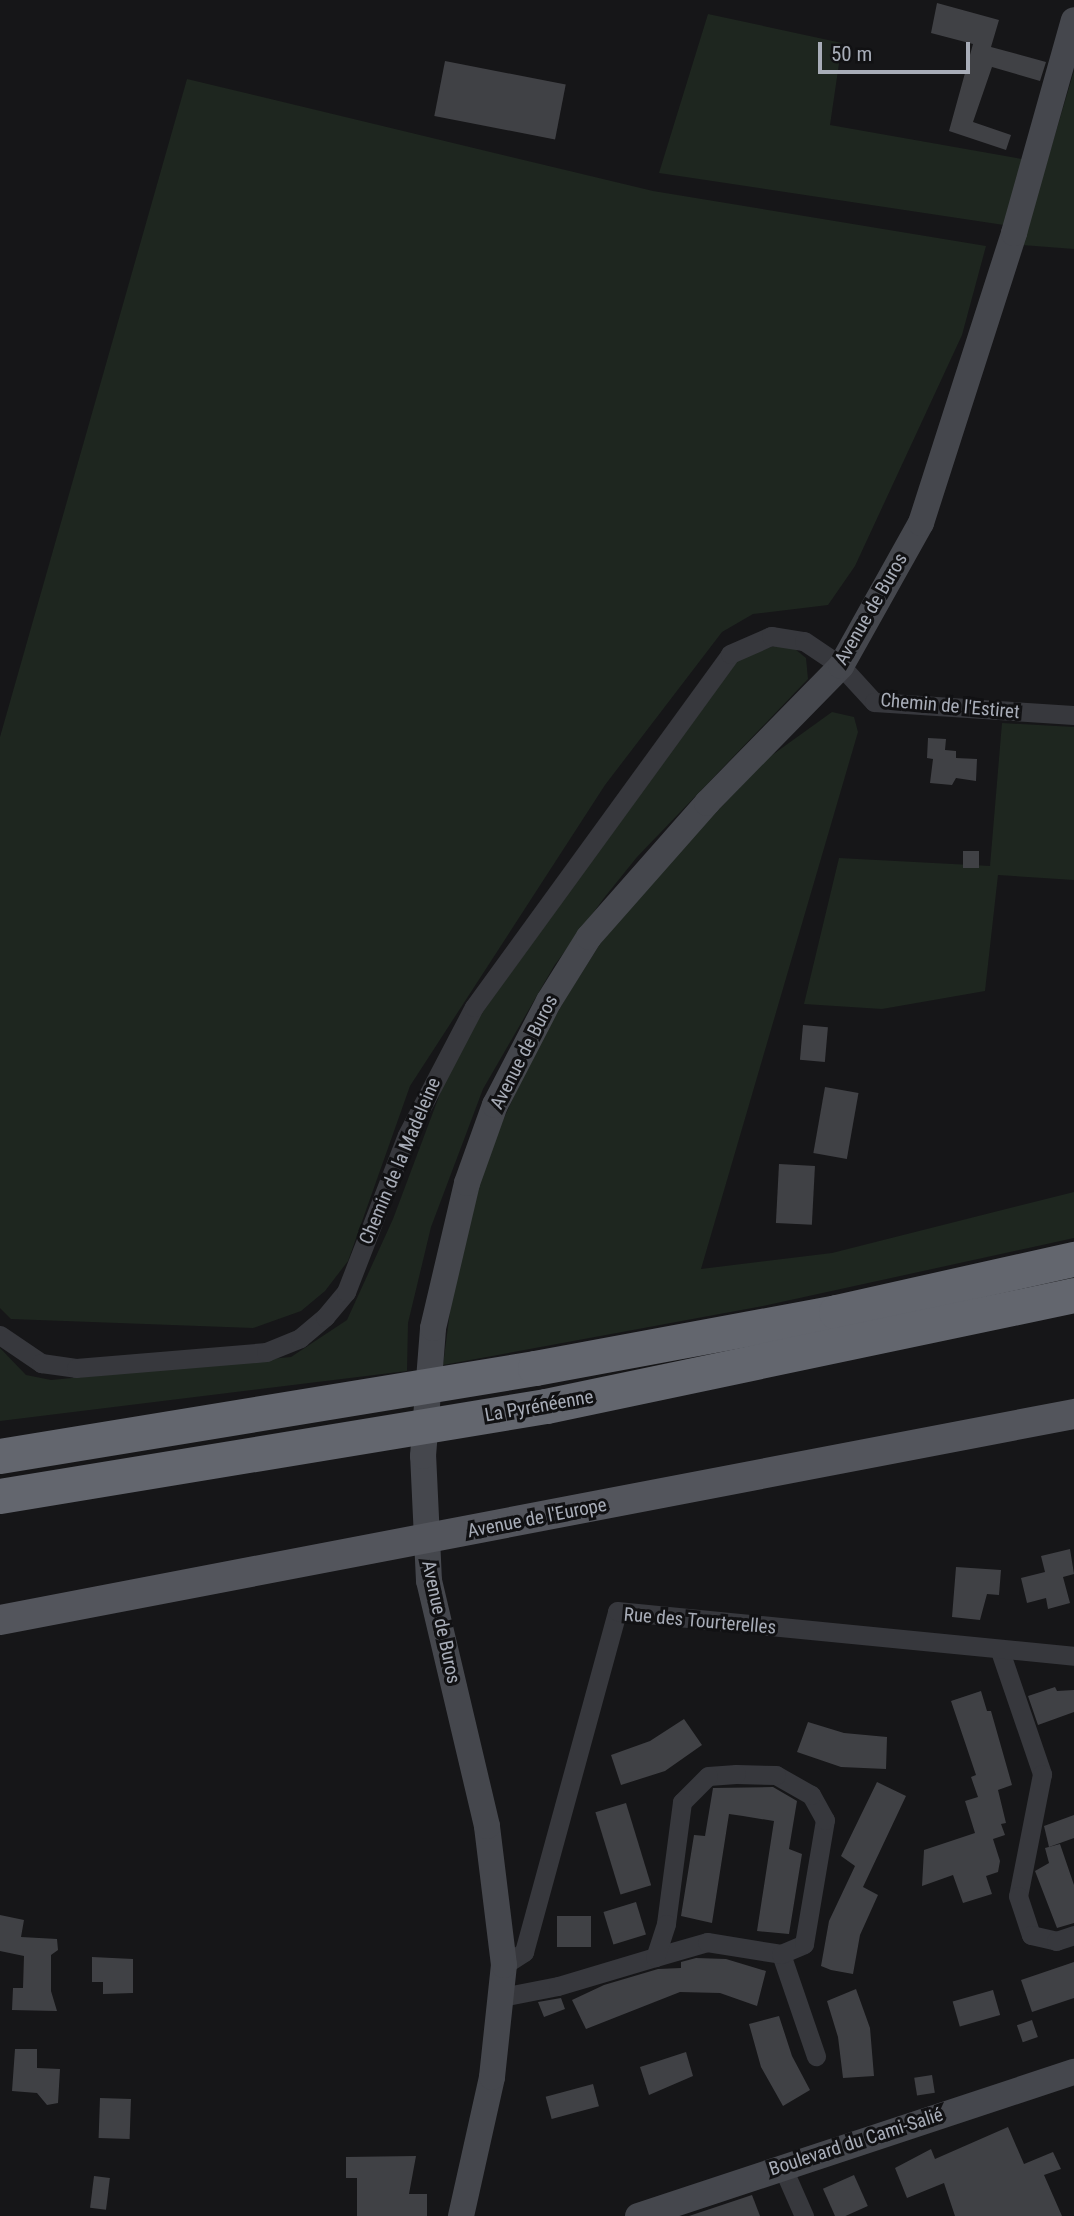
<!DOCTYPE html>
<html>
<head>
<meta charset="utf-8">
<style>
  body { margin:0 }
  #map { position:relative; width:1074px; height:2216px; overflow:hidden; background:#161618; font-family:"Roboto Condensed",sans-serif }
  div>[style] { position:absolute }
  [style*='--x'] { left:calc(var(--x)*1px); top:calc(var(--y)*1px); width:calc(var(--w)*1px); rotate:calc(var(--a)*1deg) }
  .green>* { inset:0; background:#1e261f }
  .building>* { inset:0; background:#404145; transform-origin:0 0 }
  .street>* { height:19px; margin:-9.5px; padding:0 9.5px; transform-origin:9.5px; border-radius:9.5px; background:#37383d }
  .secondary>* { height:26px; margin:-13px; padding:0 13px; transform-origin:13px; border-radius:13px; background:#45474d }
  .primary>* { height:30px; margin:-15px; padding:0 15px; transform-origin:15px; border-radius:15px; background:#53555c }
  .highway>* { height:35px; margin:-17.5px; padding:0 17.5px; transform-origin:17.5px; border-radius:17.5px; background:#63666e }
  span { translate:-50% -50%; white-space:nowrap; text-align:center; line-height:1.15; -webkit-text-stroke:6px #111113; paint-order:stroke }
  .street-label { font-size:19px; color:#a8adb8 }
  .scale { position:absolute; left:818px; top:42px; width:152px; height:32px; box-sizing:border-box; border:4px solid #a8adb8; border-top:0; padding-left:9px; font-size:21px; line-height:24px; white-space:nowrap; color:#a8adb8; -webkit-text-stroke:5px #111113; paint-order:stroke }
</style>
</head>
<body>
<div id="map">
  <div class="green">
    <div style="clip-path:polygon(708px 14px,842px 43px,830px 125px,1022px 159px,1004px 225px,659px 173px)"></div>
    <div style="clip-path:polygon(1074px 71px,1074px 249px,1022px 245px)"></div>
    <div style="clip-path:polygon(187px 79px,653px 191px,986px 246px,962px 335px,855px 566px,828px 605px,753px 614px,722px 632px,605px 785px,410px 1086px,348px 1261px,325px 1291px,301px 1311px,253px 1328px,11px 1319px,0 1308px,0 737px)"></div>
    <div style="clip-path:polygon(777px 645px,795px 649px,806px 658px,808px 679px,637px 857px,604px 898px,554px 966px,483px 1089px,431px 1227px,408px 1323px,407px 1371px,0 1421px,0 1348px,26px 1375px,51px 1380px,291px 1357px,347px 1320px,393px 1219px,447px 1075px,481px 1014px,737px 659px)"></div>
    <div style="clip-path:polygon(832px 712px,854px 717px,858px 732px,701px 1269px,832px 1253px,1074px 1192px,1074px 1238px,763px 1306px,443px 1365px,456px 1266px,488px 1153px,532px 1057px,567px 996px,600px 944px,651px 880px,768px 758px)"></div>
    <div style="clip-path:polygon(1002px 723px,1074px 727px,1074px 880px,998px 875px,985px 991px,882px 1009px,804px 1004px,839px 858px,990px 866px)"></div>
  </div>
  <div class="building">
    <div style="clip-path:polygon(937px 3px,999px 20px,991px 47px,1046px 62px,1040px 81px,992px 67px,973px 122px,1011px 135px,1006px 150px,949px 131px,973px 44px,931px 33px)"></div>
    <div style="left:445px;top:61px;width:123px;height:56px;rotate:11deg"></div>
    <div style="clip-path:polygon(928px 738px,946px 739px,945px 750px,956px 751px,956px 758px,977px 759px,976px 781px,956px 778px,952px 785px,930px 783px,933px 759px,927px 758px)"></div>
    <div style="left:963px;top:851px;width:16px;height:17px"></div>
    <div style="left:803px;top:1025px;width:25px;height:35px;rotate:5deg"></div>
    <div style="left:825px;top:1087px;width:34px;height:67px;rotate:10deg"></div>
    <div style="left:779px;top:1164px;width:36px;height:59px;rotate:3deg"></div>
    <div style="clip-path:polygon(1070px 1549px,1074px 1574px,1063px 1577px,1070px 1603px,1048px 1609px,1046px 1598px,1027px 1603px,1021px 1578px,1045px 1572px,1041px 1556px)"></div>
    <div style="clip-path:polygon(956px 1567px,1001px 1570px,999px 1595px,987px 1594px,980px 1620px,952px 1617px)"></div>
    <div style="clip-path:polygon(1055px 1687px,1057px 1691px,1074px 1690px,1074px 1712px,1038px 1725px,1028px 1696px)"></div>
    <div style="clip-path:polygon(981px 1691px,987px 1711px,991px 1711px,1012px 1785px,998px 1790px,1006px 1823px,1001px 1824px,1005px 1835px,993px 1839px,1000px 1861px,998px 1872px,986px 1876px,992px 1894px,963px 1903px,953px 1875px,922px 1886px,924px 1850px,975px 1833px,965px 1801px,978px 1797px,971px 1777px,976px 1775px,951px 1701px)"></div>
    <div style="clip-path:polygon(684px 1719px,702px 1745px,665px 1771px,621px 1785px,611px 1755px,650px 1741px)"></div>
    <div style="clip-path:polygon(808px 1722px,844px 1733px,887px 1737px,886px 1769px,841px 1767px,797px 1752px)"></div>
    <div style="clip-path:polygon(877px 1782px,906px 1796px,863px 1887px,878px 1895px,860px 1935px,853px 1974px,831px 1970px,821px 1966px,829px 1921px,855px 1866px,841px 1856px)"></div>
    <div style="clip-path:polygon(773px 1787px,797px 1801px,789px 1849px,802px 1854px,789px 1934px,757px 1931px,774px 1821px,743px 1816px,729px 1814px,712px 1923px,681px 1916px,694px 1835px,705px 1836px,713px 1788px)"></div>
    <div style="left:626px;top:1803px;width:86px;height:32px;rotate:73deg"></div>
    <div style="clip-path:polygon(1074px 1815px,1074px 1838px,1049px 1847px,1044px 1826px)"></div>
    <div style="clip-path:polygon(1060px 1844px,1074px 1885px,1074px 1923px,1057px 1928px,1035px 1871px,1049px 1863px,1045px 1848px)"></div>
    <div style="left:636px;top:1902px;width:34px;height:34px;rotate:73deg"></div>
    <div style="clip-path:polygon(0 1915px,24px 1920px,21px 1937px,57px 1939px,58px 1950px,51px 1955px,51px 1991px,57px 2011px,12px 2010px,13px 1988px,23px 1988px,24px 1956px,0 1951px)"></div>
    <div style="left:557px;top:1916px;width:34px;height:31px"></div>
    <div style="clip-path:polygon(92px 1957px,133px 1959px,133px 1993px,103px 1994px,103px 1982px,92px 1982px)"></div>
    <div style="clip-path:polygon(696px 1958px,726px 1959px,766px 1971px,757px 2006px,720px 1993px,680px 1992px,586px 2029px,572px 2000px,604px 1985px,658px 1969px,681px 1968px,681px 1962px)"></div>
    <div style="clip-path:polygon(1074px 1962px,1074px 1998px,1032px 2012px,1021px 1980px)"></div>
    <div style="clip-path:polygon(856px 1989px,870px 2028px,874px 2076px,843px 2078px,838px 2037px,827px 2001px)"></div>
    <div style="left:993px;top:1990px;width:26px;height:42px;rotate:74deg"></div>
    <div style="clip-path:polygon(561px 1998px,565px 2009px,544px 2017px,538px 2002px)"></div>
    <div style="clip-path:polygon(779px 2016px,792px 2056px,810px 2090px,783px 2106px,761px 2067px,749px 2024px)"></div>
    <div style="left:1032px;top:2020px;width:18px;height:16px;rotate:71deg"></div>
    <div style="clip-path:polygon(15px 2049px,37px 2049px,37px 2068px,60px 2069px,58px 2103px,47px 2105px,37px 2093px,12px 2091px)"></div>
    <div style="clip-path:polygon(686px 2052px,693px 2076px,649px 2095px,640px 2067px)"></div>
    <div style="left:932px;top:2075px;width:18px;height:18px;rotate:81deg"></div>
    <div style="left:593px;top:2084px;width:23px;height:49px;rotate:75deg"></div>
    <div style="left:100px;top:2098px;width:31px;height:40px;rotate:2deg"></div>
    <div style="clip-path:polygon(1008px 2127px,1024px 2164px,1053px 2152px,1061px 2169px,1044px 2175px,1062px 2216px,955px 2216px,944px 2183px,907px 2198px,895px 2168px,931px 2149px,935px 2159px)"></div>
    <div style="clip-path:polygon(416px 2156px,409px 2194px,427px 2194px,427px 2216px,357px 2216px,357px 2178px,346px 2178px,346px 2157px)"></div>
    <div style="left:854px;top:2175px;width:34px;height:34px;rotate:66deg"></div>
    <div style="left:94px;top:2176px;width:16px;height:32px;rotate:7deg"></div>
    <div style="clip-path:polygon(752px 2195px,760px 2216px,689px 2216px)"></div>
  </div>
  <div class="street">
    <div style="--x:0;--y:1335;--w:50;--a:34.3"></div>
    <div style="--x:41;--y:1363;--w:35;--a:8"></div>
    <div style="--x:76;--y:1368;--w:191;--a:-4.8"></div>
    <div style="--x:266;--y:1352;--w:37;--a:-22"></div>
    <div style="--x:300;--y:1338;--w:33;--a:-40"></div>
    <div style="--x:325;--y:1317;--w:33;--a:-50"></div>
    <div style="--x:346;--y:1292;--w:168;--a:-68.8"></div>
    <div style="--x:407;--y:1135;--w:144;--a:-62.4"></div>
    <div style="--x:474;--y:1007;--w:436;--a:-54"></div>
    <div style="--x:730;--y:654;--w:45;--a:-23.7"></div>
    <div style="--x:771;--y:636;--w:33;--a:9"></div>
    <div style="--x:804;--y:641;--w:45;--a:34"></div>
    <div style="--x:841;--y:666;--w:49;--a:47.5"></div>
    <div style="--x:874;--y:702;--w:200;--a:3.7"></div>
    <div style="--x:1000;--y:1651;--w:130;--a:71.1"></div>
    <div style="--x:1042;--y:1774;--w:124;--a:101.1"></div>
    <div style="--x:1018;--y:1896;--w:41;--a:71.6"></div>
    <div style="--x:1031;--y:1935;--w:26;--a:13"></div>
    <div style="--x:1056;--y:1941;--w:19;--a:-18"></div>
    <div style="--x:781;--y:1954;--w:108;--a:71.1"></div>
    <div style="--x:504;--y:1965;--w:24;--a:-33"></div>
    <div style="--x:524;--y:1952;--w:353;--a:-74.7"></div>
    <div style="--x:617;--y:1611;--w:459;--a:5.6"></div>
    <div style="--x:502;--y:1997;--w:57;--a:-11.1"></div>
    <div style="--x:558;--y:1986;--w:101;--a:-16.6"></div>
    <div style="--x:655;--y:1957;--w:54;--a:-16.1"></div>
    <div style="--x:707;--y:1942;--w:75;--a:9.2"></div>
    <div style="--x:781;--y:1954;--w:25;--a:-23"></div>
    <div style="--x:804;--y:1944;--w:126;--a:-80.4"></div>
    <div style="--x:825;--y:1820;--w:29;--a:-119"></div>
    <div style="--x:811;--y:1795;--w:40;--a:-150.3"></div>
    <div style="--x:776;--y:1775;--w:40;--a:-178.6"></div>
    <div style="--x:736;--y:1774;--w:28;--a:176"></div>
    <div style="--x:708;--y:1776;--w:37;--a:135"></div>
    <div style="--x:682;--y:1802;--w:123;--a:97.5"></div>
    <div style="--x:666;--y:1924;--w:35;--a:108"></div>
    <div style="--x:782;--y:2166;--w:55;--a:66.3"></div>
  </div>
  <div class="secondary">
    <div style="--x:461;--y:2216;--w:142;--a:-77.4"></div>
    <div style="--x:492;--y:2077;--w:113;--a:-83.9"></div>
    <div style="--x:504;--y:1965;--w:140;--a:-97"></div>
    <div style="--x:487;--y:1826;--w:252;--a:-103.3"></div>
    <div style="--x:429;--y:1581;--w:125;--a:-92.7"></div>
    <div style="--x:423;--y:1456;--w:128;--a:-85.5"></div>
    <div style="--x:433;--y:1328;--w:149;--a:-76.8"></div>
    <div style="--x:467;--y:1183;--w:83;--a:-70.3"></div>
    <div style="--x:495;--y:1105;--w:117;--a:-62.6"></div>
    <div style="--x:549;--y:1001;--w:75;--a:-58"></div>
    <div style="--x:589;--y:937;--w:179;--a:-48.6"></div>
    <div style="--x:707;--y:803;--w:192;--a:-45.6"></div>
    <div style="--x:841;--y:666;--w:164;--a:-60.8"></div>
    <div style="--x:921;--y:523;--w:305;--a:-72.2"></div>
    <div style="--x:1014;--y:233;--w:221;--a:-74.3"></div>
    <div style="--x:638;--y:2216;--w:459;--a:-18.3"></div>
  </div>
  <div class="primary">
    <div style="--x:0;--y:1620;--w:1094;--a:-10.86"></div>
  </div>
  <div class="highway">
    <div style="--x:0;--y:1456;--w:542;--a:-9.34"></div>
    <div style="--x:535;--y:1368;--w:306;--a:-10.5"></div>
    <div style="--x:836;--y:1312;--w:244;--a:-12.6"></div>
    <div style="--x:0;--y:1496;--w:553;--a:-9.36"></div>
    <div style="--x:546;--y:1406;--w:540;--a:-11.87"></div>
  </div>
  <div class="street-label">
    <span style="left:871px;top:609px;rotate:-60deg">Avenue de Buros</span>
    <span style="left:950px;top:706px;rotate:5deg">Chemin de l'Estiret</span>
    <span style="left:524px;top:1052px;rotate:-63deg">Avenue de Buros</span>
    <span style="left:400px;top:1161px;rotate:-67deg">Chemin de la Madeleine</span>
    <span style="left:539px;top:1406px;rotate:-10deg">La Pyrénéenne</span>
    <span style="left:537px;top:1518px;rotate:-11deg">Avenue de l'Europe</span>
    <span style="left:700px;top:1621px;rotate:5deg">Rue des Tourterelles</span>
    <span style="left:441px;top:1622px;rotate:78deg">Avenue de Buros</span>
    <span style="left:856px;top:2142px;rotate:-18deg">Boulevard du Cami-Salié</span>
  </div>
  <div class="scale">50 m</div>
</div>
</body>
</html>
